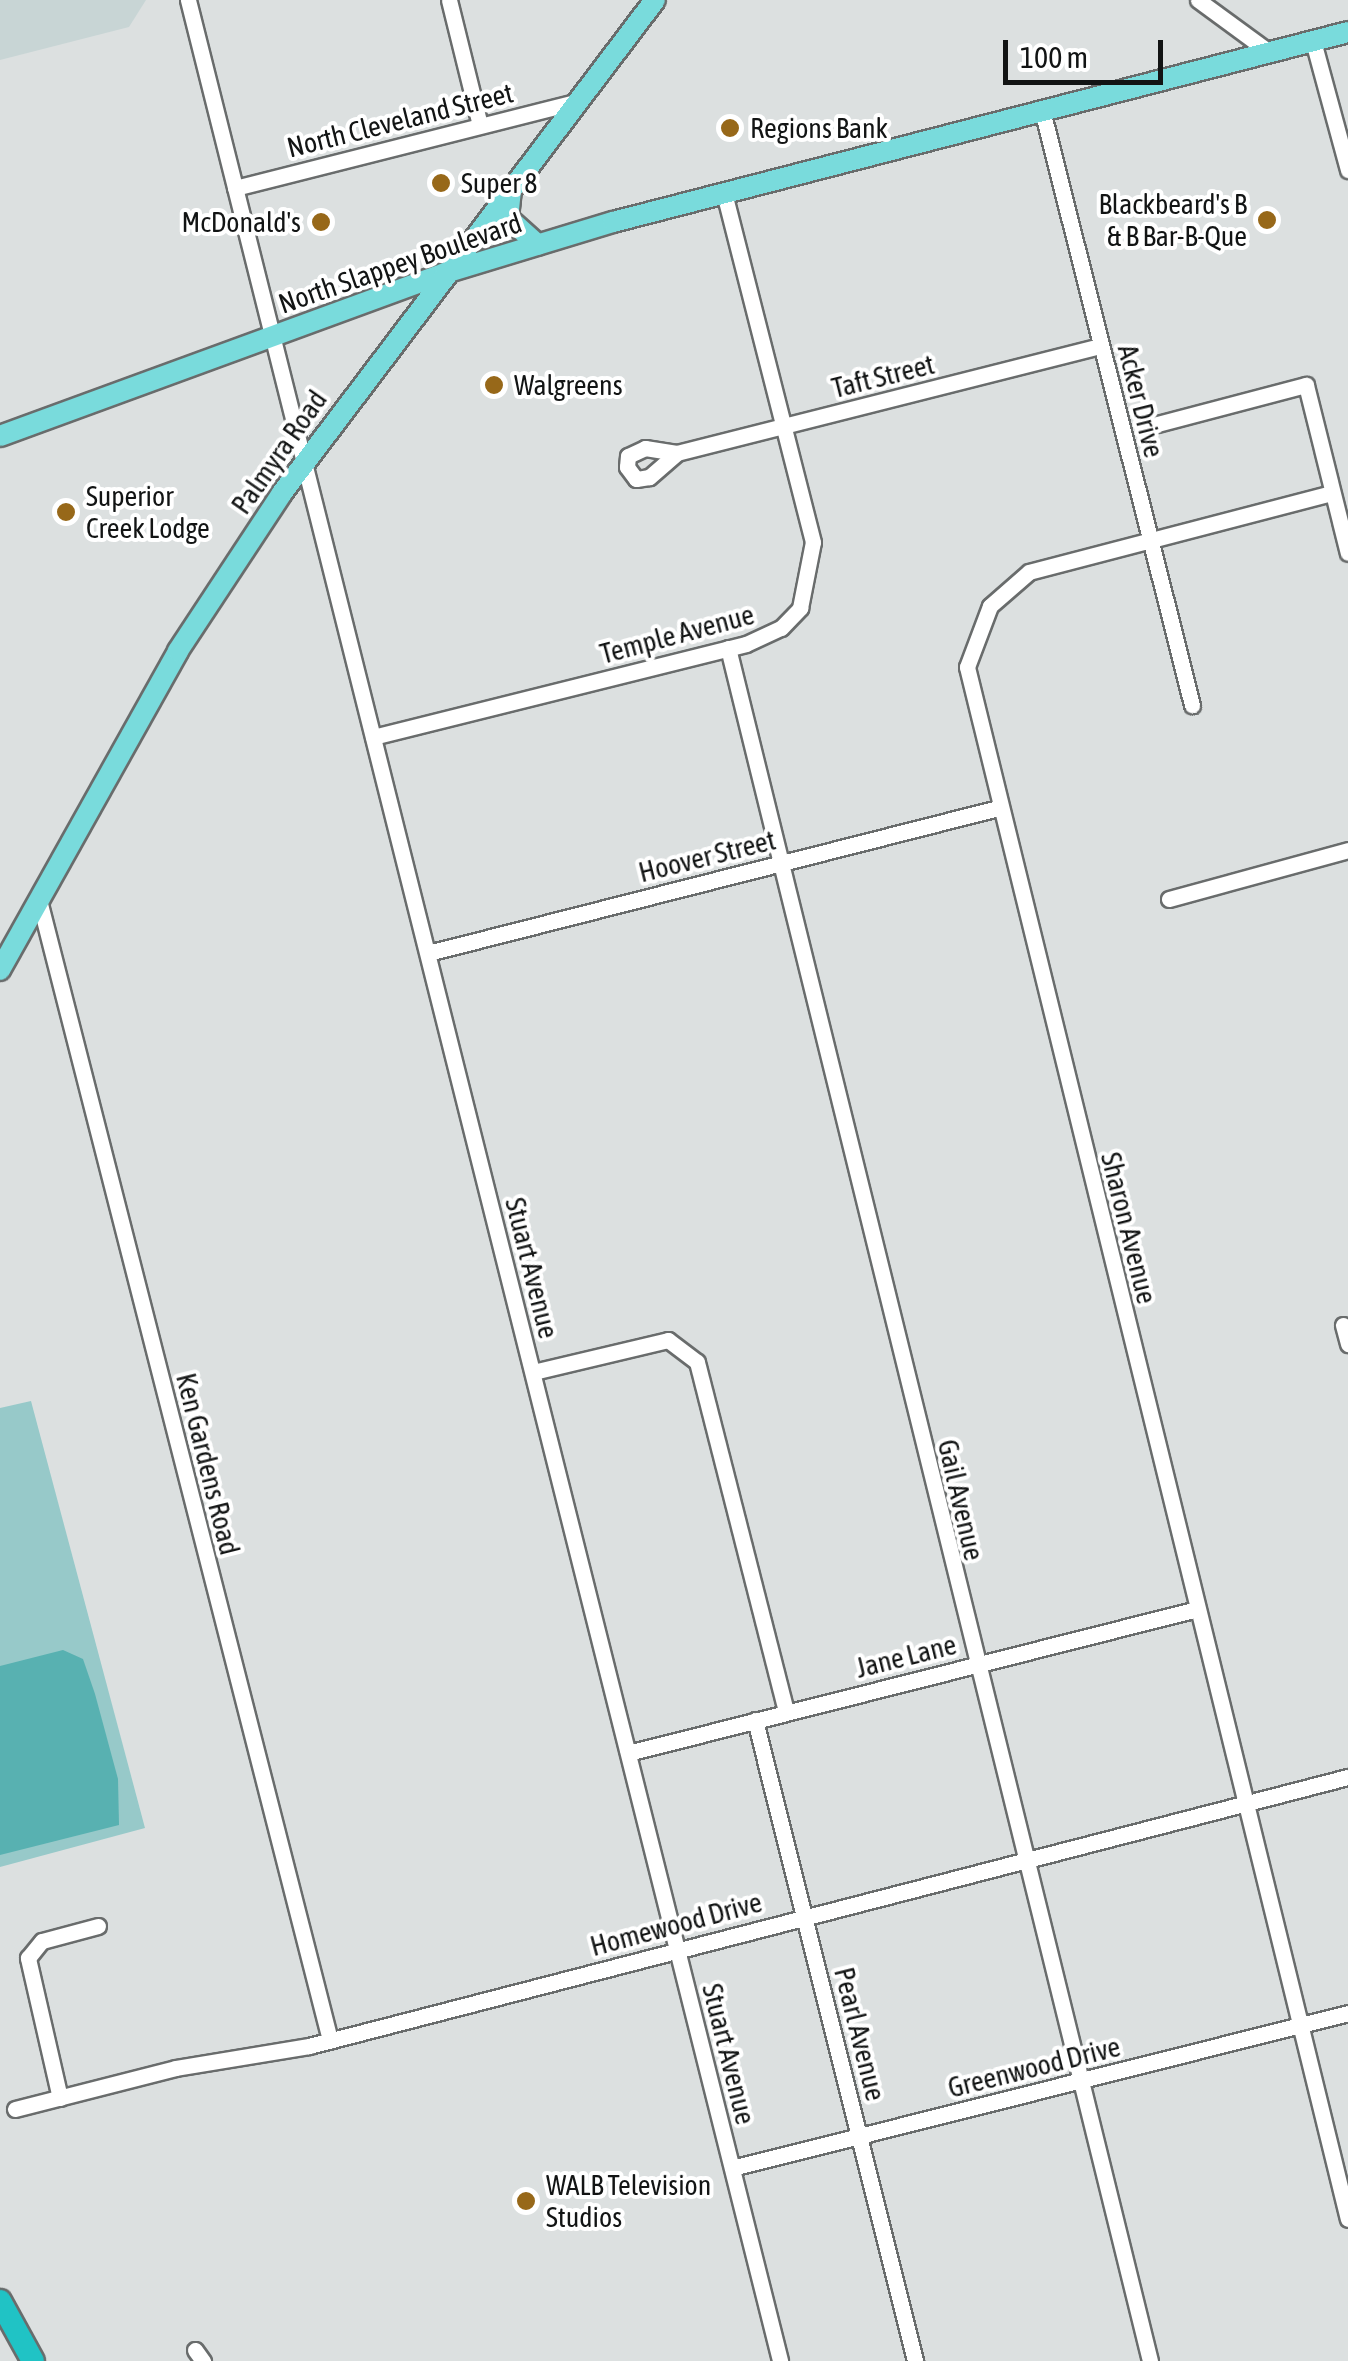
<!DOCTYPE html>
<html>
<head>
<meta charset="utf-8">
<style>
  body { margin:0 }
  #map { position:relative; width:1348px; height:2361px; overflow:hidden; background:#dce0e0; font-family:"Asap Condensed",sans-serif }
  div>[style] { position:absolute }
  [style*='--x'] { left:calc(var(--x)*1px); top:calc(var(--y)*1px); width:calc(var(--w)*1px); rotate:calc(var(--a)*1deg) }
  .built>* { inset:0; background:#c8d5d5 }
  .green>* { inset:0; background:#97c9c9 }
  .water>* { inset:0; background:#58b1b1 }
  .roads { filter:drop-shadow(2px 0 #696c6c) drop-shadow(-2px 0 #696c6c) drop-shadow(0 2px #696c6c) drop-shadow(0 -2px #696c6c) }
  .minor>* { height:15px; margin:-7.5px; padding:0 7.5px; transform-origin:7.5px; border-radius:7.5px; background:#fff }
  .major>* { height:20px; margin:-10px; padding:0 10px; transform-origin:10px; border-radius:10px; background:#79dbdc }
  .highway>* { height:22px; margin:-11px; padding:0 11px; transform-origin:11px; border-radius:11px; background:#20c3c5 }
  .dots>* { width:28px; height:28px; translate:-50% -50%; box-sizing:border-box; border:5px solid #fff; border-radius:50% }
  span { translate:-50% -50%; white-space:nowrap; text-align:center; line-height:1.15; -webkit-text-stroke:8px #fff; paint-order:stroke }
  .street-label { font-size:28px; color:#121414 }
  .poi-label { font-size:28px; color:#121414 }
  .left { translate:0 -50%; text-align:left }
  .right { translate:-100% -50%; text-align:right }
  .scale { position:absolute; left:1003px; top:40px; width:160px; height:45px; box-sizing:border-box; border:5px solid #121414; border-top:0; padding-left:12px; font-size:30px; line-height:35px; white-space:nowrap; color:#121414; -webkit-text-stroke:8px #fff; paint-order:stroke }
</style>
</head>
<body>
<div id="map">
  <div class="built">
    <div style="clip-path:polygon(0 0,146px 0,129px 27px,0 60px)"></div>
  </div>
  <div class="green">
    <div style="clip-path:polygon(31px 1401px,145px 1828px,0 1867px,0 1408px)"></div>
  </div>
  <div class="water">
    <div style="clip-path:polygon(63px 1650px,83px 1659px,95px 1694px,118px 1779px,119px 1825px,0 1855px,0 1666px)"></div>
  </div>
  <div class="roads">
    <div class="minor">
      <div style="--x:188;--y:0;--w:2434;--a:75.92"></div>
      <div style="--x:449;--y:0;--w:129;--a:76.1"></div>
      <div style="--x:1198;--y:0;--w:88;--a:36.2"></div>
      <div style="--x:1313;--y:41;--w:134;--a:74.8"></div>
      <div style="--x:1042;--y:110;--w:614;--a:75.85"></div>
      <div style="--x:235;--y:188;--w:354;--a:-14.2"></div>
      <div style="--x:1157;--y:424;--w:154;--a:-14.7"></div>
      <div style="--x:1306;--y:385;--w:173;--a:76"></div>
      <div style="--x:677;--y:453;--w:37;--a:139"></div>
      <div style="--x:649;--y:477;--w:13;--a:171"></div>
      <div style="--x:636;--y:479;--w:15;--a:-127"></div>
      <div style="--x:627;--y:467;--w:11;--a:-85"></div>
      <div style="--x:628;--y:456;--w:19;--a:-25"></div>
      <div style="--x:645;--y:448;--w:32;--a:9"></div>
      <div style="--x:677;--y:453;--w:437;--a:-14.2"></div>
      <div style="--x:1332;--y:493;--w:313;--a:165.4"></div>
      <div style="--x:1029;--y:572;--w:52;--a:138.9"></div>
      <div style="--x:990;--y:606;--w:65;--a:110.7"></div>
      <div style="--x:967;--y:667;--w:1598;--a:76.21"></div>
      <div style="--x:728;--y:648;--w:1764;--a:76.16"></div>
      <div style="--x:373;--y:737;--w:384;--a:-14"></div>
      <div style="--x:746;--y:644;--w:38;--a:-25"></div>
      <div style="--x:781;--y:628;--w:28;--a:-46"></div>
      <div style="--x:800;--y:608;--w:67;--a:-78.9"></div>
      <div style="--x:813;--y:542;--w:361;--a:-104.3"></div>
      <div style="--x:1169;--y:899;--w:186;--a:-15.3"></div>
      <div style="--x:39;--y:900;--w:1177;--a:75.68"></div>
      <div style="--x:428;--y:953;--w:588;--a:-14.27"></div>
      <div style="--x:1343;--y:1325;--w:20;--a:75"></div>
      <div style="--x:533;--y:1372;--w:139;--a:-13.3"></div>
      <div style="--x:668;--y:1340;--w:36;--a:37"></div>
      <div style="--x:697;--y:1362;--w:361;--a:75.7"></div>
      <div style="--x:755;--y:1720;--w:661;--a:75.98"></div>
      <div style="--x:628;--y:1753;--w:587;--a:-14.2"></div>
      <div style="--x:60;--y:2098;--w:144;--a:-102.9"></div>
      <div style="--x:28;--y:1958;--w:22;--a:-51"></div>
      <div style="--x:42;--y:1941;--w:58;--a:-15"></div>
      <div style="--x:15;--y:2109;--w:166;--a:-14.3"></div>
      <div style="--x:176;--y:2068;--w:135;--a:-9.4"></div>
      <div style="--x:309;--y:2046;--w:1073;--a:-14.52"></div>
      <div style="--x:732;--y:2168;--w:635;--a:-14.12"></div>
      <div style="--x:195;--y:2350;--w:14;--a:54"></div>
    </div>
    <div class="major">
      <div style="--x:511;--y:190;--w:28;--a:96"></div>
      <div style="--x:508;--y:218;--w:40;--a:42"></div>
      <div style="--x:0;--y:436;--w:474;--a:-20.1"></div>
      <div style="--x:445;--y:273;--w:176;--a:-16.9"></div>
      <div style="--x:613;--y:222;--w:759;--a:-14.49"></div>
      <div style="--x:0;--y:970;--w:365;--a:-60.8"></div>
      <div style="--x:178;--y:651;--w:189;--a:-56.6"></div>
      <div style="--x:282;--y:493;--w:618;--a:-52.89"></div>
    </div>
    <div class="highway">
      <div style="--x:0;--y:2301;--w:68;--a:61.2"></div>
    </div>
  </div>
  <div class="dots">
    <div style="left:730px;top:128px;background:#976819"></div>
    <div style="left:441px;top:183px;background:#976819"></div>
    <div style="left:1267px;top:220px;background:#976819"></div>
    <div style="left:321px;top:222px;background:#976819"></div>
    <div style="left:494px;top:385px;background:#976819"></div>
    <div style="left:66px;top:512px;background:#976819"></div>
    <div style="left:526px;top:2201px;background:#976819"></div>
  </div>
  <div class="street-label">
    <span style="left:400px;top:120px;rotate:-14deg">North Cleveland Street</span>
    <span style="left:400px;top:263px;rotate:-19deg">North Slappey Boulevard</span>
    <span style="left:883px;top:376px;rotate:-14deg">Taft Street</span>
    <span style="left:1141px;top:401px;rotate:76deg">Acker Drive</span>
    <span style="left:279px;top:452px;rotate:-55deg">Palmyra Road</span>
    <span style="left:677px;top:634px;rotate:-15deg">Temple Avenue</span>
    <span style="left:707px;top:856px;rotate:-14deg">Hoover Street</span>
    <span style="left:1129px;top:1228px;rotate:76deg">Sharon Avenue</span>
    <span style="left:532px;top:1268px;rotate:76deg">Stuart Avenue</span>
    <span style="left:208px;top:1464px;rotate:76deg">Ken Gardens Road</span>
    <span style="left:961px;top:1500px;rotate:77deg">Gail Avenue</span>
    <span style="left:906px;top:1656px;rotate:-14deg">Jane Lane</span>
    <span style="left:676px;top:1924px;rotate:-15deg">Homewood Drive</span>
    <span style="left:860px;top:2034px;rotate:76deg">Pearl Avenue</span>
    <span style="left:729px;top:2054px;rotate:76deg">Stuart Avenue</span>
    <span style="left:1034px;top:2067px;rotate:-14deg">Greenwood Drive</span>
  </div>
  <div class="poi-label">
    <span class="left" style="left:750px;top:128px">Regions Bank</span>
    <span class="left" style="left:461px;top:183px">Super 8</span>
    <span class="right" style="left:1247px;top:220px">Blackbeard's B<br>&amp; B Bar-B-Que</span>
    <span class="right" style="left:301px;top:222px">McDonald's</span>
    <span class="left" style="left:514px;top:385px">Walgreens</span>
    <span class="left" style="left:86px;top:512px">Superior<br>Creek Lodge</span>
    <span class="left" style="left:546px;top:2201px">WALB Television<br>Studios</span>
  </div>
  <div class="scale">100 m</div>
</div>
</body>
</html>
